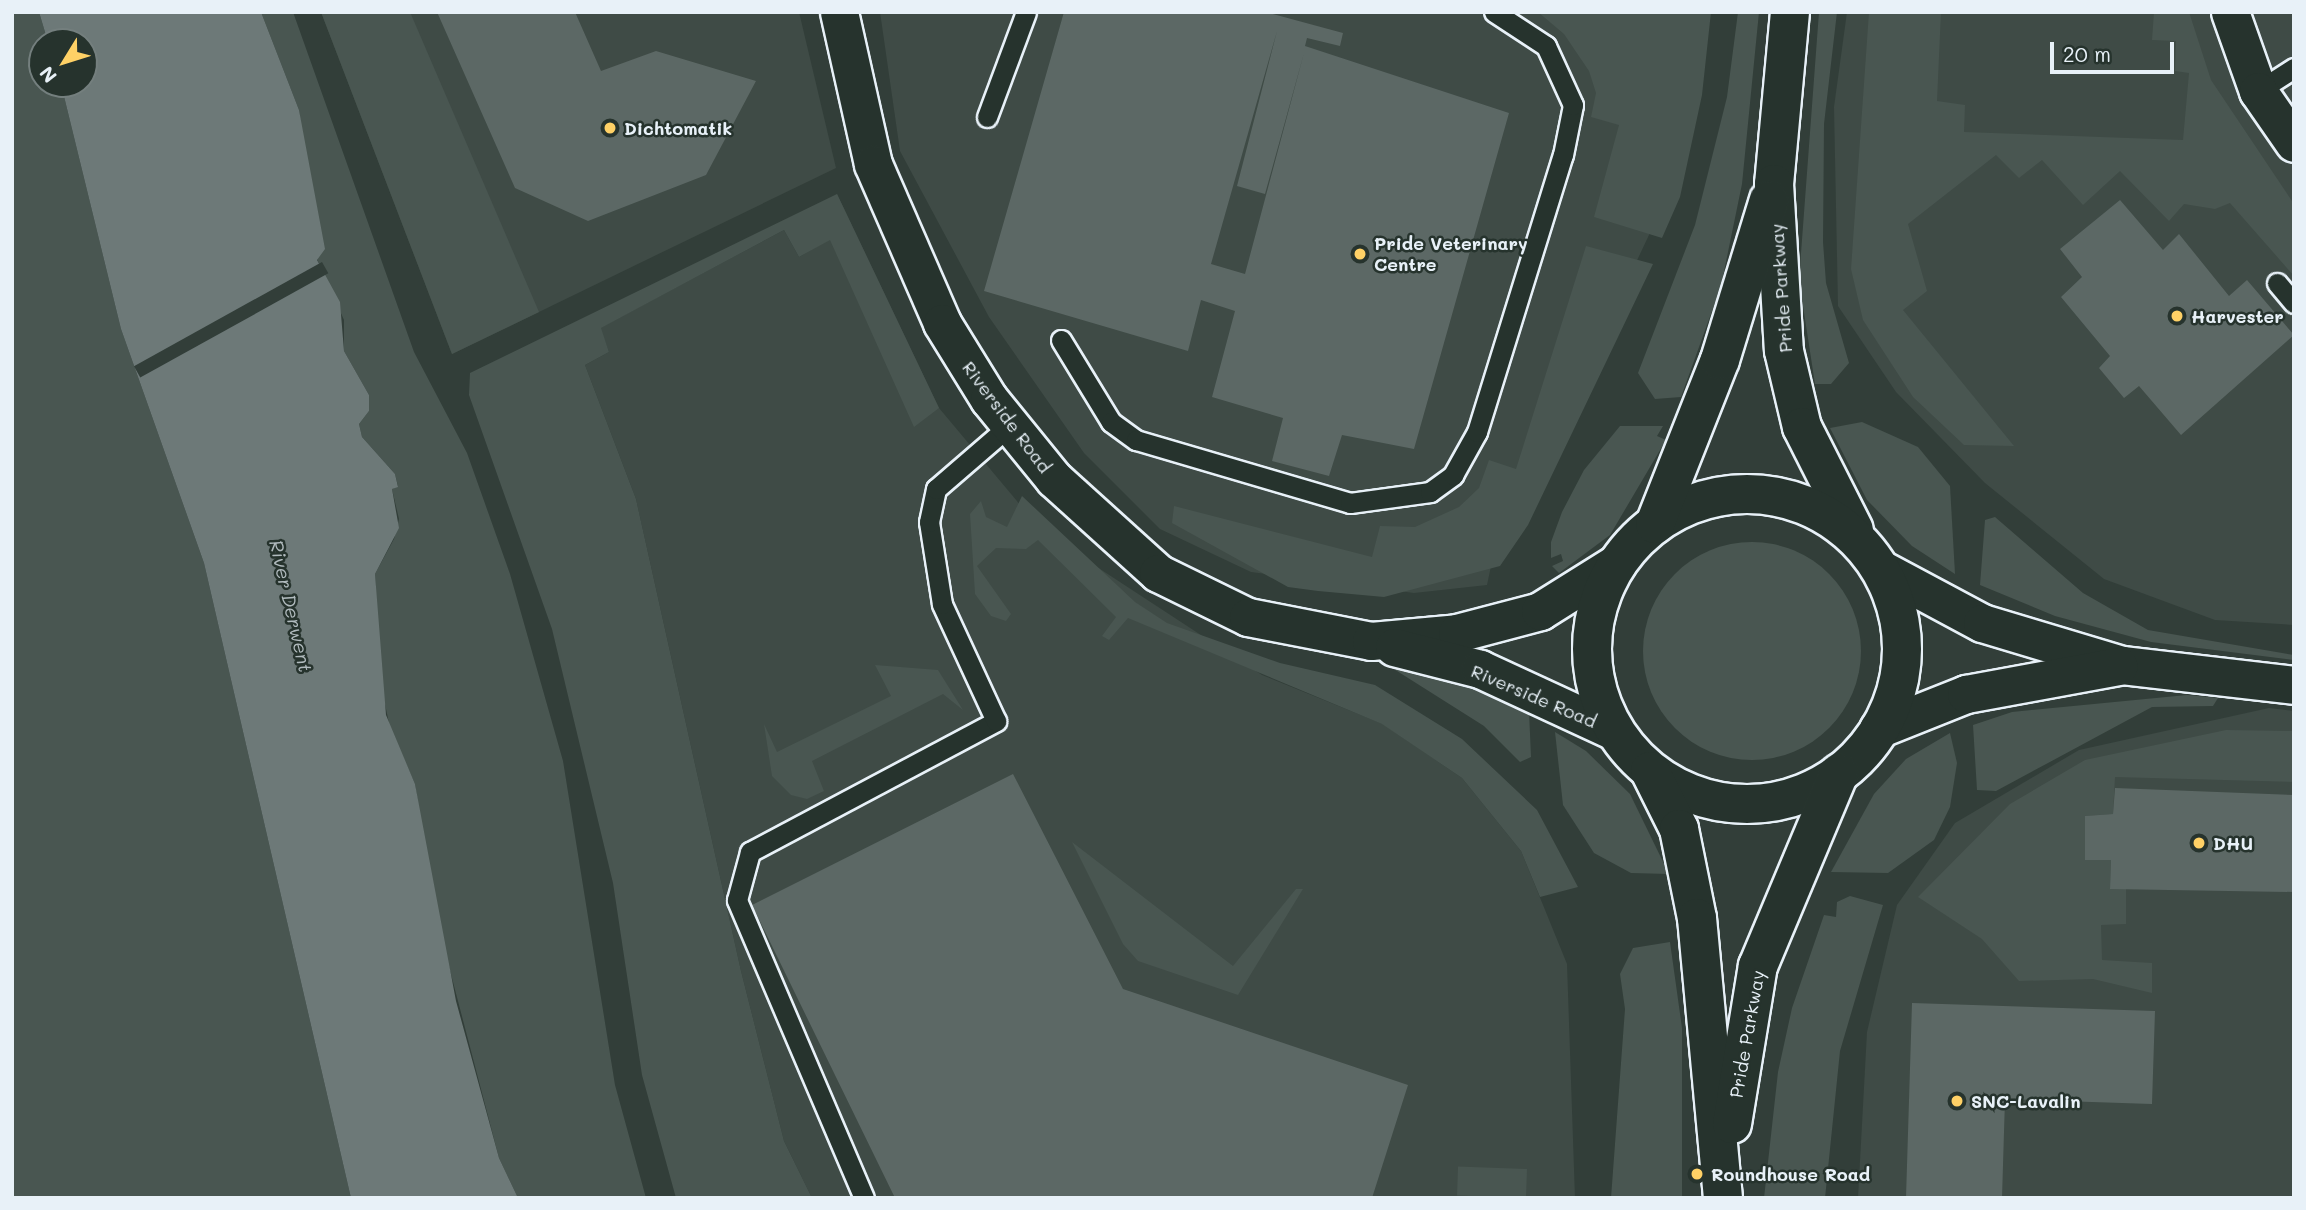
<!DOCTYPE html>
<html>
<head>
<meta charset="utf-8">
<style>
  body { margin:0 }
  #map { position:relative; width:2306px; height:1210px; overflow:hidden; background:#323e39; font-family:Mali,sans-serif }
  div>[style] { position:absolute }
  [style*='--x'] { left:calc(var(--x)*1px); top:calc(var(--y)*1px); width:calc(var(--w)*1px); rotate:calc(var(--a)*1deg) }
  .built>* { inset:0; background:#3f4b46 }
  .green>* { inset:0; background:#495651; transform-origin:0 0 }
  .round { border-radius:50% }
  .water>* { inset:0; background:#6d7978 }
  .pier>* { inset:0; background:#323e39; transform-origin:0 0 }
  .building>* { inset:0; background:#5c6865 }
  .roads { filter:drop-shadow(2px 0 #e8f1f8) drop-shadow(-2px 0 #e8f1f8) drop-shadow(0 2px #e8f1f8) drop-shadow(0 -2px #e8f1f8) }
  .service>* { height:19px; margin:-9.5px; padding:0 9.5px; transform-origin:9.5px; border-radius:9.5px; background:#26332d }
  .minor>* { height:37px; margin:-18.5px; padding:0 18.5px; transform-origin:18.5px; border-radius:18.5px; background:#26332d }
  .primary>* { height:38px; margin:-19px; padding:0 19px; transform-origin:19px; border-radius:19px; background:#26332d }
  .primary>.ring { margin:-19px; padding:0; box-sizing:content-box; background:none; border:38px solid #26332d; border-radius:50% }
  .dots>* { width:19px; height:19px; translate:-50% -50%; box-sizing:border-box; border:4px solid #26332d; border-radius:50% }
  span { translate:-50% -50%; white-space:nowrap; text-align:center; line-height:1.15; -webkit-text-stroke:5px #26332d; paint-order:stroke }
  .poi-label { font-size:18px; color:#e8f1f8; font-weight:700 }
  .left { translate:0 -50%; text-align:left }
  .street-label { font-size:18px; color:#e8f1f8 }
  .water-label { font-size:19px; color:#b1bbbe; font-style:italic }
  .frame { position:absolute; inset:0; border:14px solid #e8f1f8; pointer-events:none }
  .north { position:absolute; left:28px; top:28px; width:70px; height:70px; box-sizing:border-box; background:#26332d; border:2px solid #747f7e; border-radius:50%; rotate:232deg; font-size:19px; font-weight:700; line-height:28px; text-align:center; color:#e8f1f8 }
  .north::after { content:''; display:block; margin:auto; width:24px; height:32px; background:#ffd166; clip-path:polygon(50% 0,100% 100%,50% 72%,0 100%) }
  .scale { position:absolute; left:2050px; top:42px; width:124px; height:32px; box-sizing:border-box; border:4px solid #e8f1f8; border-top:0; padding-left:9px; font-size:21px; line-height:24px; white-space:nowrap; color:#e8f1f8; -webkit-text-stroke:5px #26332d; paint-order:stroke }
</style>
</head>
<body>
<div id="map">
  <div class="built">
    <div style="clip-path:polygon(321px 12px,799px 12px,836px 168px,452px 354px)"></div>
    <div style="clip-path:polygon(880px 12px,1672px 12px,1673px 184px,1567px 409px,1498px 533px,1487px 585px,1414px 593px,1251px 572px,1160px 529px,1084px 453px,989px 317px,900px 151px)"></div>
    <div style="clip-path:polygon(1847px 12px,2294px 12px,2294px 625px,2215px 620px,2104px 579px,1985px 483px,1896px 392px,1838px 306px,1834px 107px)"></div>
    <div style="clip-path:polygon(837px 194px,939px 408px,1042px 531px,1262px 675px,1383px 724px,1462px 778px,1521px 851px,1567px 964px,1575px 1198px,812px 1198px,784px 1141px,741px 971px,636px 499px,585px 365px,609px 352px,600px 328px,784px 230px,799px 257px,830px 239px)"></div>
    <div style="clip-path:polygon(2269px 708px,2294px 711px,2294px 1198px,1858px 1198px,1867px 1032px,1897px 905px,1955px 823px,2079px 750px)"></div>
  </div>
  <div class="green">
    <div style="clip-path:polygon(12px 12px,39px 12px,48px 42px,42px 42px,42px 84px,61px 84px,121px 329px,204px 563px,351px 1198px,12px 1198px)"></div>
    <div style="clip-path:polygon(261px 12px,293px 12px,414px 352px,467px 453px,510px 574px,563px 761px,615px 1085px,646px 1198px,518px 1198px,499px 1158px,435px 913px,415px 784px,390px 728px,380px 680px,375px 574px,394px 539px,399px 519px,392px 489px,398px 486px,395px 474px,362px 437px,359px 424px,369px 411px,369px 395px,344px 351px,344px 320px,317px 259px,299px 110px)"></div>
    <div style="clip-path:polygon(321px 12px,410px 12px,539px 312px,452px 354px)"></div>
    <div style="clip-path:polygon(1538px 12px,1711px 12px,1702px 95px,1680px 197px,1662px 238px,1594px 217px,1619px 125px,1591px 117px,1596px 93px,1589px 71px,1564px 34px)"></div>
    <div style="clip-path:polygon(1738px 12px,1759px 12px,1742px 184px,1721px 286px,1681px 397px,1655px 399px,1638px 373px,1695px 225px,1727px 97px)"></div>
    <div style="clip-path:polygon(1819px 12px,1837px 12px,1824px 124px,1823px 242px,1826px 283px,1849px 363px,1831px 384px,1815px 384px,1799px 280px)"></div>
    <div style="clip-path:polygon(1869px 12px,1941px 12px,1937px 101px,1965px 105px,1964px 132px,2183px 140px,2189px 73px,2175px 71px,2176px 41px,2152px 40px,2154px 12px,2189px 12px,2211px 80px,2294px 204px,2294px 276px,2230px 203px,2215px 209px,2184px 204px,2169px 221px,2120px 171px,2083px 205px,2042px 160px,2019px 178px,1996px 155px,1908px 224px,1927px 291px,1903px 310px,2014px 446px,1964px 445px,1913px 397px,1863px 320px,1851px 269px)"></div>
    <div style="clip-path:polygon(837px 194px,939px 408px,914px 427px,830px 240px,799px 257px,784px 230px,601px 328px,609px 352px,585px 365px,636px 499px,741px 971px,784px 1141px,812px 1198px,676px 1198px,642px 1075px,613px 883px,552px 629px,469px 395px,470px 373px)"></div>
    <div style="clip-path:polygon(1586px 246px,1653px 264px,1528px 525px,1500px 566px,1384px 597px,1318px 591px,1288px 587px,1172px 523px,1174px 506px,1372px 557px,1380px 526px,1415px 527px,1459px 507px,1479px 488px,1489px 460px,1516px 469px)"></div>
    <div style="clip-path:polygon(1862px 422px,1918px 447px,1950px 486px,1955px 574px,1912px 546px,1867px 500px,1830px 428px)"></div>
    <div style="clip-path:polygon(1620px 426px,1663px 426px,1657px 436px,1666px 440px,1610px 535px,1559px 573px,1552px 566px,1563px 561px,1561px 554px,1551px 558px,1551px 542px,1562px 512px,1584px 470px)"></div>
    <div style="clip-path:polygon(1022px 496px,1135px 602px,1167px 623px,1280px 663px,1375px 685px,1462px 739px,1537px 810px,1578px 887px,1540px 897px,1521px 851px,1462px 778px,1382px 724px,1128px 618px,1109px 640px,1102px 636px,1116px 617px,1038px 540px,1026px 549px,996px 548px,977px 566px,1011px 614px,1006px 621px,991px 616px,975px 594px,970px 514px,981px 501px,986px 517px,1007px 527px)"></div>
    <div style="clip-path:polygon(1995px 517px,2083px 593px,2148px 630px,2294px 655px,2294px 660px,2151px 642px,2055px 616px,1980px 585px,1985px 520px)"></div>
    <div class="round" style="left:1643px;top:542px;width:218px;height:218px"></div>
    <div style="clip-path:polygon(1378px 659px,1475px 686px,1529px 711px,1531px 757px,1520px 762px,1484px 726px)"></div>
    <div style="clip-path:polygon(875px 665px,938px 670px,963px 710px,943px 694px,812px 761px,824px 791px,807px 799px,791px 795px,772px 776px,764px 724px,777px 752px,891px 696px)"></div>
    <div style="clip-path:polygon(2187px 695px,2218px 698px,2213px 706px,2152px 707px,1996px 791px,1977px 790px,1973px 725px,2012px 712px)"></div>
    <div style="clip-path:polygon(2226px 730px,2294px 731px,2294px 782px,2115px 777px,2113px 814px,2085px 816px,2085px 860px,2111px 860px,2110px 889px,2126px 889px,2126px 924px,2101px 925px,2102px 960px,2152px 963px,2152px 993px,2093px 979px,2019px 981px,1982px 939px,1918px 897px,2010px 804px,2085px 760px)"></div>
    <div style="clip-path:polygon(1555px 732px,1586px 751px,1630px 794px,1669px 874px,1631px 873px,1594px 853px,1563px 805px)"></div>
    <div style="clip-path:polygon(1950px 733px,1957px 763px,1950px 807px,1934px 840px,1888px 873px,1831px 872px,1874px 794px,1906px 759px)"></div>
    <div style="clip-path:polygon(1072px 842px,1233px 966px,1296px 889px,1303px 889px,1238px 995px,1138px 961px,1123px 944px)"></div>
    <div style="clip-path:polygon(1850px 896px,1883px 905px,1840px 1051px,1825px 1198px,1764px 1198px,1778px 1072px,1792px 1008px,1824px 915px,1836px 917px,1837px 902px)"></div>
    <div style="clip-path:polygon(1670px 942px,1682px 1028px,1682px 1198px,1611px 1198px,1625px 1009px,1620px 974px,1633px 948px)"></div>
    <div style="left:1527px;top:1169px;width:29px;height:69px;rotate:92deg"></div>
  </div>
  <div class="water">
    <div style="clip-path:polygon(39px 12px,261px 12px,299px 110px,325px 249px,317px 260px,340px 302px,344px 351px,369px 395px,369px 411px,359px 424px,362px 437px,395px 474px,398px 487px,392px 489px,399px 528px,375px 574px,386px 715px,415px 784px,456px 1001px,499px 1158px,518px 1198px,351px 1198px,204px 563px,121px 329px,61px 84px,84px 84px,84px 42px,48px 42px)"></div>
  </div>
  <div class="pier">
    <div style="left:322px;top:262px;width:13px;height:215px;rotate:61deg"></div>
  </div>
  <div class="building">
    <div style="clip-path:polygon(437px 12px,575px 12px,601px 71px,656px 51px,756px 81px,706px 175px,588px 221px,515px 188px)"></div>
    <div style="clip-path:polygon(evenodd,1064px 12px,1265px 12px,1343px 33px,1340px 46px,1307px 38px,1305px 46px,1509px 113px,1414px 449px,1342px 435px,1329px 476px,1272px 461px,1283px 418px,1212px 397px,1235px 311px,1201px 300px,1188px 351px,984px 291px,1064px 12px,1277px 31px,1237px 186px,1265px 194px,1304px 53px,1245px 274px,1211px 264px,1277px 31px)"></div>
    <div style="clip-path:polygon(2120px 200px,2163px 250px,2179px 234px,2229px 296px,2247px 280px,2294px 335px,2181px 435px,2139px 386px,2124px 398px,2099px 368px,2110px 356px,2061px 297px,2082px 277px,2060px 249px)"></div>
    <div style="clip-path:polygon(1013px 774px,1123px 989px,1408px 1085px,1372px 1198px,895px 1198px,752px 905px)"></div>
    <div style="clip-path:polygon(2115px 788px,2294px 795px,2294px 892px,2110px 889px,2111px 860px,2085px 860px,2085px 816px,2113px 814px)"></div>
    <div style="clip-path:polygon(1912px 1003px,2155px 1011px,2152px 1104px,2005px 1099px,2002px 1198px,1906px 1198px)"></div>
  </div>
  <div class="roads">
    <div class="service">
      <div style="--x:2258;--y:91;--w:43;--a:-32.6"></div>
      <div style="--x:987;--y:117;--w:112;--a:-69.6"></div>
      <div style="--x:2277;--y:283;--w:26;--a:50"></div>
      <div style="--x:1061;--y:340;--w:96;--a:58.6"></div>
      <div style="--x:1111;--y:422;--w:31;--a:36"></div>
      <div style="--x:1136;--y:440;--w:223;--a:16.4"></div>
      <div style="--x:1350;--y:503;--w:81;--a:-7.8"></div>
      <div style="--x:1430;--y:492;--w:29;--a:-36"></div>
      <div style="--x:1453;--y:475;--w:49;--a:-60.8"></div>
      <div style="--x:1477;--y:432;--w:290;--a:-72.8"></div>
      <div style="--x:1563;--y:155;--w:51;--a:-78.7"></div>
      <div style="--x:1573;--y:105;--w:65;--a:-114.6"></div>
      <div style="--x:1546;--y:46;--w:62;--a:-146.8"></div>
      <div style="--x:864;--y:1198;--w:324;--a:-113.1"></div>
      <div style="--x:737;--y:900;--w:50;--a:-74.8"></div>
      <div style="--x:750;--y:852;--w:279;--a:-28"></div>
      <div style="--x:996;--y:721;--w:129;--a:-114.8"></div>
      <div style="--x:942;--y:604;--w:83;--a:-99"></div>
      <div style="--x:929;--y:522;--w:34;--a:-78"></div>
      <div style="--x:936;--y:489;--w:96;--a:-40.8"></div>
    </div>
    <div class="minor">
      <div style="--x:839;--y:12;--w:156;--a:77.4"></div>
      <div style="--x:873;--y:164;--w:173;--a:66.5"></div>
      <div style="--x:942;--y:323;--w:89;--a:58.3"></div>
      <div style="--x:989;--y:399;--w:103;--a:50.9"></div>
      <div style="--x:1054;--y:479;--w:140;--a:42.1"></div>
      <div style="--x:1158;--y:573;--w:100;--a:26.1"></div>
      <div style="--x:1248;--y:617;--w:125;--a:11"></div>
      <div style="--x:1371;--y:641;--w:86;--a:-5.3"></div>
      <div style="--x:1457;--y:633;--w:86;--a:-14.8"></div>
      <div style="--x:1540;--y:611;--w:92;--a:-32.1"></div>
      <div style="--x:2230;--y:12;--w:84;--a:70.5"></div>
      <div style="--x:2258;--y:91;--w:63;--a:55.3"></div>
      <div style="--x:1883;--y:570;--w:112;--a:28.2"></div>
      <div style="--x:1982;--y:623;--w:146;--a:16.7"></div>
      <div style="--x:2122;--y:665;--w:173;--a:6.6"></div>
      <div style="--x:1394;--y:647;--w:89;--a:14.3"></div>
      <div style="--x:1480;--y:669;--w:148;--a:24.8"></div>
      <div style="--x:1878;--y:729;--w:95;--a:-21.7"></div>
      <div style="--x:1966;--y:694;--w:155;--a:-10.4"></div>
    </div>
    <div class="primary">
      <div style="--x:1790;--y:12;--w:173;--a:95.3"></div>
      <div style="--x:1774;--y:184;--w:167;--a:86.6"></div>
      <div style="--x:1784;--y:351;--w:78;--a:76.7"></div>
      <div style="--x:1802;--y:427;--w:115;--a:63.2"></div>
      <div class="ring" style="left:1592px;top:494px;width:272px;height:272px"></div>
      <div style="--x:1655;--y:524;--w:176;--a:-68.4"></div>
      <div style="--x:1720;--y:360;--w:167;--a:-73"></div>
      <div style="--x:1650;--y:771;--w:65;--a:63.4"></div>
      <div style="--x:1679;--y:829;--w:91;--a:78.6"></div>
      <div style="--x:1697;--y:918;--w:281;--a:84.7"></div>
      <div style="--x:1732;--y:1124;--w:160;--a:-80.7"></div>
      <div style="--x:1758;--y:966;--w:209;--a:-67.2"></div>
    </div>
  </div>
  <div class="dots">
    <div style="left:610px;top:128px;background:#ffd166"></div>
    <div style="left:1360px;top:254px;background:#ffd166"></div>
    <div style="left:2177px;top:316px;background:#ffd166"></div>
    <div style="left:2199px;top:843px;background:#ffd166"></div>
    <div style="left:1957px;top:1101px;background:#ffd166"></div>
    <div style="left:1697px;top:1174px;background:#ffd166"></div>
  </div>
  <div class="poi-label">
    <span class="left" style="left:624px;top:128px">Dichtomatik</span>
    <span class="left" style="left:1374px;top:254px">Pride Veterinary<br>Centre</span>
    <span class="left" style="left:2191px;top:316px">Harvester</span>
    <span class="left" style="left:2213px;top:843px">DHU</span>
    <span class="left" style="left:1971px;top:1101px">SNC-Lavalin</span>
    <span class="left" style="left:1711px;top:1174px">Roundhouse Road</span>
  </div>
  <div class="street-label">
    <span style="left:1781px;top:288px;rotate:-94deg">Pride Parkway</span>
    <span style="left:1007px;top:417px;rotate:53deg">Riverside Road</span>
    <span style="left:1534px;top:696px;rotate:23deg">Riverside Road</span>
    <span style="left:1747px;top:1034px;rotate:-80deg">Pride Parkway</span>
  </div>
  <div class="water-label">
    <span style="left:291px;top:606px;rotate:77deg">River Derwent</span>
  </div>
  <div class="frame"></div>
  <div class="north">N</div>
  <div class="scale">20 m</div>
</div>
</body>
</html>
